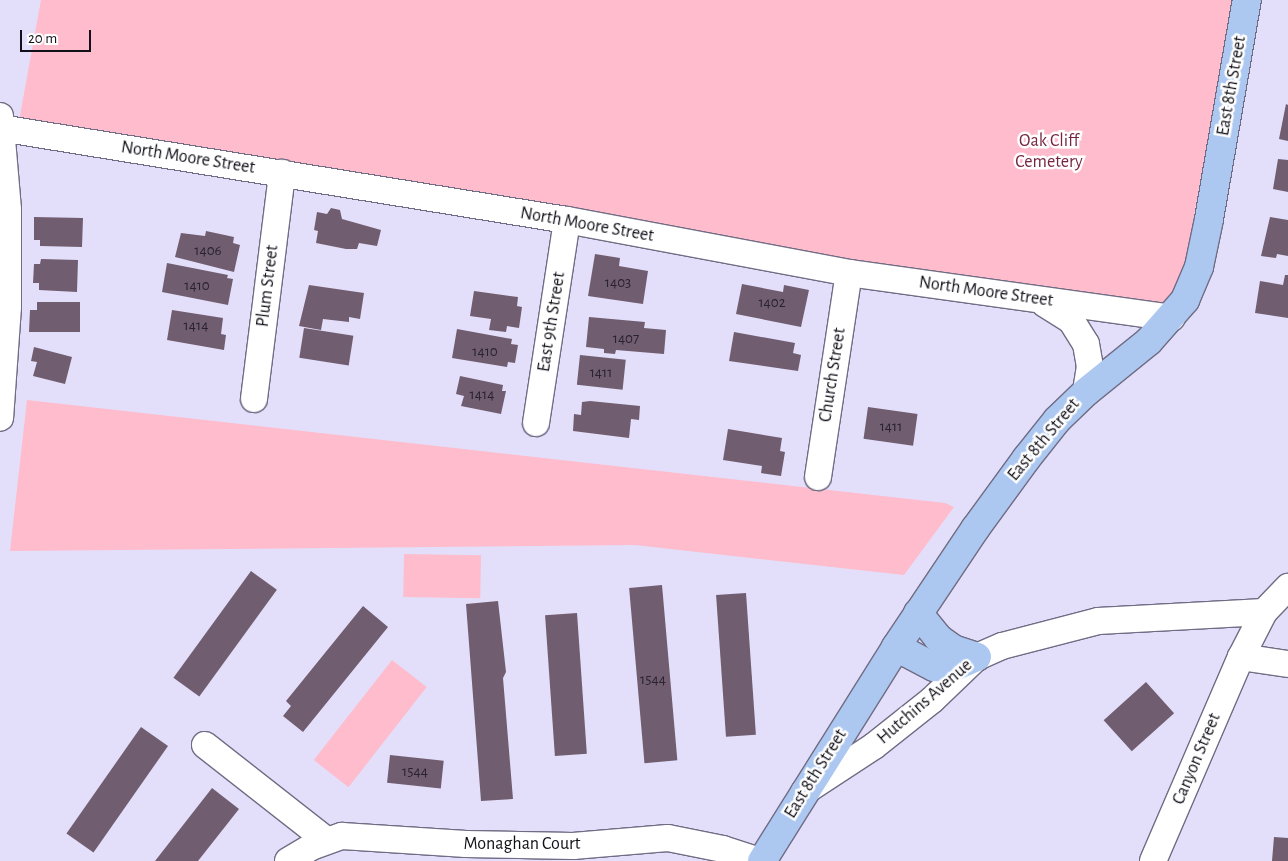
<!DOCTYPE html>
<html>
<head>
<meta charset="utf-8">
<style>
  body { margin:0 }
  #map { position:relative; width:1288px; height:861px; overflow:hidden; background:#e3dffa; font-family:"Alegreya Sans",sans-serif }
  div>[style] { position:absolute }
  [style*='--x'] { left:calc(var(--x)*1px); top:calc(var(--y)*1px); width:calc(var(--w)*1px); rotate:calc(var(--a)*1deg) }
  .green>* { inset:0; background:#febccc; transform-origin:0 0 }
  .building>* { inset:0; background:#715d70; transform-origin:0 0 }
  .roads { filter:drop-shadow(1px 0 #706c84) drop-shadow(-1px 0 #706c84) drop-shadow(0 1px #706c84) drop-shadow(0 -1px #706c84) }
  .minor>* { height:26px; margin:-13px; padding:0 13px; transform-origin:13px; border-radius:13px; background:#fff }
  .major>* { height:28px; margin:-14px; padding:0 14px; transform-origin:14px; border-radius:14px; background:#acc8f1 }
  span { translate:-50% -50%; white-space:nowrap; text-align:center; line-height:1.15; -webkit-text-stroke:5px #fff; paint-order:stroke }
  .number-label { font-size:15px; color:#29232f }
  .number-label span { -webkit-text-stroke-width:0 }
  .street-label { font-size:18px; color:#111019 }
  .park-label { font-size:18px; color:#772642 }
  .scale { position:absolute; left:20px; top:30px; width:71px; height:22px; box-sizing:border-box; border:2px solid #111019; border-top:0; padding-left:6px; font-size:15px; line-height:18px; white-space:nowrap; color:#111019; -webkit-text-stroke:4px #fff; paint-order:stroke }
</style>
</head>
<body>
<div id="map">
  <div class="green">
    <div style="clip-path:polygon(41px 0,1233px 0,1173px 331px,19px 121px)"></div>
    <div style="clip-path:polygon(27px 400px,945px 503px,954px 507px,904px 575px,635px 545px,10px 551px)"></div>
    <div style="left:404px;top:554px;width:77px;height:43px;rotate:1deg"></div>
    <div style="left:392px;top:660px;width:44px;height:127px;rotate:38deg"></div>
  </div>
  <div class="building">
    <div style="clip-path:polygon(1286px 104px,1288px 105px,1288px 141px,1279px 139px)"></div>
    <div style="clip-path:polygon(1278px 159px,1288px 160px,1288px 192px,1273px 189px)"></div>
    <div style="clip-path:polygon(331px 208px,340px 210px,342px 219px,381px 230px,377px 246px,359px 243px,357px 249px,346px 249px,316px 243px,318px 231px,314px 230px,317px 212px,327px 214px)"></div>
    <div style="clip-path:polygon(34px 217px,83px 218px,82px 247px,40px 246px,40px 240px,34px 240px)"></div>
    <div style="clip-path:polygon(1270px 217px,1288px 220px,1288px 256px,1277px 254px,1276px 258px,1261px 256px)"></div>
    <div style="clip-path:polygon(206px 231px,234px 237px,233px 243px,240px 245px,234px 272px,175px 257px,181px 233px,205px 236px)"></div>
    <div style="clip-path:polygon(595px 254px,620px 258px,619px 266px,648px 271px,643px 304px,588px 296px)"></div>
    <div style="clip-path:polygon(41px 259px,78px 260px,77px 292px,39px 290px,39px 283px,33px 283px,34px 264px,40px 264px)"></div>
    <div style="clip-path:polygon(167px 263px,228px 275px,227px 278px,233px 279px,228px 305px,162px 292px)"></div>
    <div style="clip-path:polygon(1285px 275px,1288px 275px,1288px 318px,1255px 313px,1260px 281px,1283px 285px)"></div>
    <div style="clip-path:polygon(742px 284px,783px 292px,784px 285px,809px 290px,801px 327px,736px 314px)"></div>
    <div style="clip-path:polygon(309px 285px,364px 293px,360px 319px,349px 317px,349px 322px,323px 319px,321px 330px,299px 326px)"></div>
    <div style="clip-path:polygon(474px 291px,518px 297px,517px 306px,522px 307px,519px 328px,507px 326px,506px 332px,489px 330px,491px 319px,470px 316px)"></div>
    <div style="clip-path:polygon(37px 302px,80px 302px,80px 332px,29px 332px,30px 310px,37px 310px)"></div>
    <div style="clip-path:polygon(172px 310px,223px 318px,221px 334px,226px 335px,224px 350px,167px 340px)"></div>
    <div style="clip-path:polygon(589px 317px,645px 322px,644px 328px,666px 330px,664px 354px,616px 350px,615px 354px,604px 353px,604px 349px,586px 347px)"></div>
    <div style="left:304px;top:328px;width:50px;height:30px;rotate:9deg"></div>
    <div style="clip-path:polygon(457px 329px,512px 339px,511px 344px,518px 345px,515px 363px,508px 362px,507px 367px,452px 358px)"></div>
    <div style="clip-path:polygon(734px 332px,795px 343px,793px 353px,801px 355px,798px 371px,729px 361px)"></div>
    <div style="clip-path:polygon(34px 347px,72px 357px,65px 384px,33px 376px,37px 362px,31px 361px)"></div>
    <div style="left:580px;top:355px;width:46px;height:30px;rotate:6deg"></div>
    <div style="clip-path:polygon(460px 376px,503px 385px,502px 391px,506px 391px,501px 414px,461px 406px,464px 396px,456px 394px)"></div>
    <div style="clip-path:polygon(590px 401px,640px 406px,639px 420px,631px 419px,629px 438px,573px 431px,574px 414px,581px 415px,582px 402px)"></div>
    <div style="left:868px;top:407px;width:50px;height:32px;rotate:8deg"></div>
    <div style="clip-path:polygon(728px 429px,782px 438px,780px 451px,785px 452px,781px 476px,761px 473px,762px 466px,723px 460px)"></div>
    <div style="left:251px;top:571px;width:32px;height:132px;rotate:36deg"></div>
    <div style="left:662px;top:585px;width:176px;height:33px;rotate:85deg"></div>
    <div style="left:746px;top:593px;width:142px;height:30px;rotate:86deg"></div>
    <div style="clip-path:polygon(498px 601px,506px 672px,503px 678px,513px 799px,481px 801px,466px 604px)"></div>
    <div style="clip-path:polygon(363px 606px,388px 627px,303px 732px,283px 716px,291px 706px,286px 701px)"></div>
    <div style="left:577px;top:613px;width:141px;height:32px;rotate:86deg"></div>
    <div style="left:1146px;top:682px;width:42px;height:57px;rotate:48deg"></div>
    <div style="left:141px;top:727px;width:33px;height:130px;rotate:35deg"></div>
    <div style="left:390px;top:755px;width:54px;height:28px;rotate:6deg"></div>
    <div style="clip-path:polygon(212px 788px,239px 809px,198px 861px,155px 861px)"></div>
    <div style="clip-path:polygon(1274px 837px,1288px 838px,1288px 861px,1272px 861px)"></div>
  </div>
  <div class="roads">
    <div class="minor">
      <div style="--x:0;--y:116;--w:94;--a:85.1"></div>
      <div style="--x:8;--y:210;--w:97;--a:90"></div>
      <div style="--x:8;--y:307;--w:111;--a:94.1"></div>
      <div style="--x:0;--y:128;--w:574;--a:9.22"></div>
      <div style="--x:567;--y:220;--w:287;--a:10.6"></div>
      <div style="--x:849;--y:273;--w:326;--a:7.9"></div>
      <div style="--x:1045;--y:304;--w:31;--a:32"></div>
      <div style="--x:1071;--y:320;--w:28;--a:58"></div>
      <div style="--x:1086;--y:344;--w:22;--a:80"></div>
      <div style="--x:1090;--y:366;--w:26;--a:99"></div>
      <div style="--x:254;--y:399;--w:228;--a:-82.9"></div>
      <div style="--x:536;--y:423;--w:205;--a:-81.3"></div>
      <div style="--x:818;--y:477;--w:206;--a:-81.4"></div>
      <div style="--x:1241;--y:657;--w:48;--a:8.5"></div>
      <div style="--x:205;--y:745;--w:154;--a:38.1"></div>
      <div style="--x:804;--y:792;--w:84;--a:-33.3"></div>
      <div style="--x:874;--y:746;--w:74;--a:-38.4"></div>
      <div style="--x:932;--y:700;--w:62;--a:-43.7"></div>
      <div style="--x:977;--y:657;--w:27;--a:-24"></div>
      <div style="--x:1002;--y:646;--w:99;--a:-14.6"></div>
      <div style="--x:1098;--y:621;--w:166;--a:-3.1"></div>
      <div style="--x:288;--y:861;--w:27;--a:-31"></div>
      <div style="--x:311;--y:847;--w:33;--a:-20"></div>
      <div style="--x:342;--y:836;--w:124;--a:3.7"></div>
      <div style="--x:466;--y:844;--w:107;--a:1.1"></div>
      <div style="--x:573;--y:846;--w:95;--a:-4.8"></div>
      <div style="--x:668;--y:838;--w:56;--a:11.3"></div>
      <div style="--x:723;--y:849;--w:39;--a:18"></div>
      <div style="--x:1153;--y:861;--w:222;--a:-66.7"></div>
      <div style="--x:1241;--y:657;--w:51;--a:-62.9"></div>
      <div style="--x:1264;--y:612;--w:35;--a:-46"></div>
    </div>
    <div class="major">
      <div style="--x:918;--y:613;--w:32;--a:51"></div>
      <div style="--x:938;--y:638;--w:19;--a:36"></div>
      <div style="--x:953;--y:649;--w:25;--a:18"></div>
      <div style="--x:896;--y:647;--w:43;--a:27.8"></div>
      <div style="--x:934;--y:667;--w:18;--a:3"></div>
      <div style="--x:952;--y:668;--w:27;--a:-24"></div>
      <div style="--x:762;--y:861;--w:252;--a:-57.9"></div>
      <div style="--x:896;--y:647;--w:142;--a:-56.2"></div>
      <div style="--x:975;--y:529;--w:87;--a:-53.9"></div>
      <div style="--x:1026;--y:459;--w:50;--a:-51.5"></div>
      <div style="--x:1057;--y:420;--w:40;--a:-44"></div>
      <div style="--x:1086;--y:392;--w:81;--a:-39"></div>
      <div style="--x:1149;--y:341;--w:55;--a:-48.7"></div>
      <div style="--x:1185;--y:300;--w:36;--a:-67"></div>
      <div style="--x:1199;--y:267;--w:49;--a:-78.2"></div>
      <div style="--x:1209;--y:219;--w:222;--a:-80.2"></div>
    </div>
  </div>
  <div class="number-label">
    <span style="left:208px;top:251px">1406</span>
    <span style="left:618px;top:283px">1403</span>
    <span style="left:197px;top:286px">1410</span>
    <span style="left:772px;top:303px">1402</span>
    <span style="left:196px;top:326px">1414</span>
    <span style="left:626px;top:339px">1407</span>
    <span style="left:485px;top:352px">1410</span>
    <span style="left:601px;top:373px">1411</span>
    <span style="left:482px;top:395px">1414</span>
    <span style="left:891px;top:427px">1411</span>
    <span style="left:653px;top:680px">1544</span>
    <span style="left:415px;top:772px">1544</span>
  </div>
  <div class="street-label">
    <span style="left:1232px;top:86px;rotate:-80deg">East 8th Street</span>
    <span style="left:188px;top:158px;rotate:9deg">North Moore Street</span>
    <span style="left:587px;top:225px;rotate:10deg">North Moore Street</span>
    <span style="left:268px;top:286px;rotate:-83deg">Plum Street</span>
    <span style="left:986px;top:292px;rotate:8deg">North Moore Street</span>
    <span style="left:552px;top:322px;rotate:-81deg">East 9th Street</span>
    <span style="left:833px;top:375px;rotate:-81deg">Church Street</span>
    <span style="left:1044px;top:440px;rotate:-50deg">East 8th Street</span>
    <span style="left:925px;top:702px;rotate:-41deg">Hutchins Avenue</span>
    <span style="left:1197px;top:759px;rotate:-67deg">Canyon Street</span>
    <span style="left:816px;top:774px;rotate:-58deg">East 8th Street</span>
    <span style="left:522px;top:844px">Monaghan Court</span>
  </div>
  <div class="park-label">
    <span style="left:1049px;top:152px">Oak Cliff<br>Cemetery</span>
  </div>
  <div class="scale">20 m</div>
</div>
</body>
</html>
